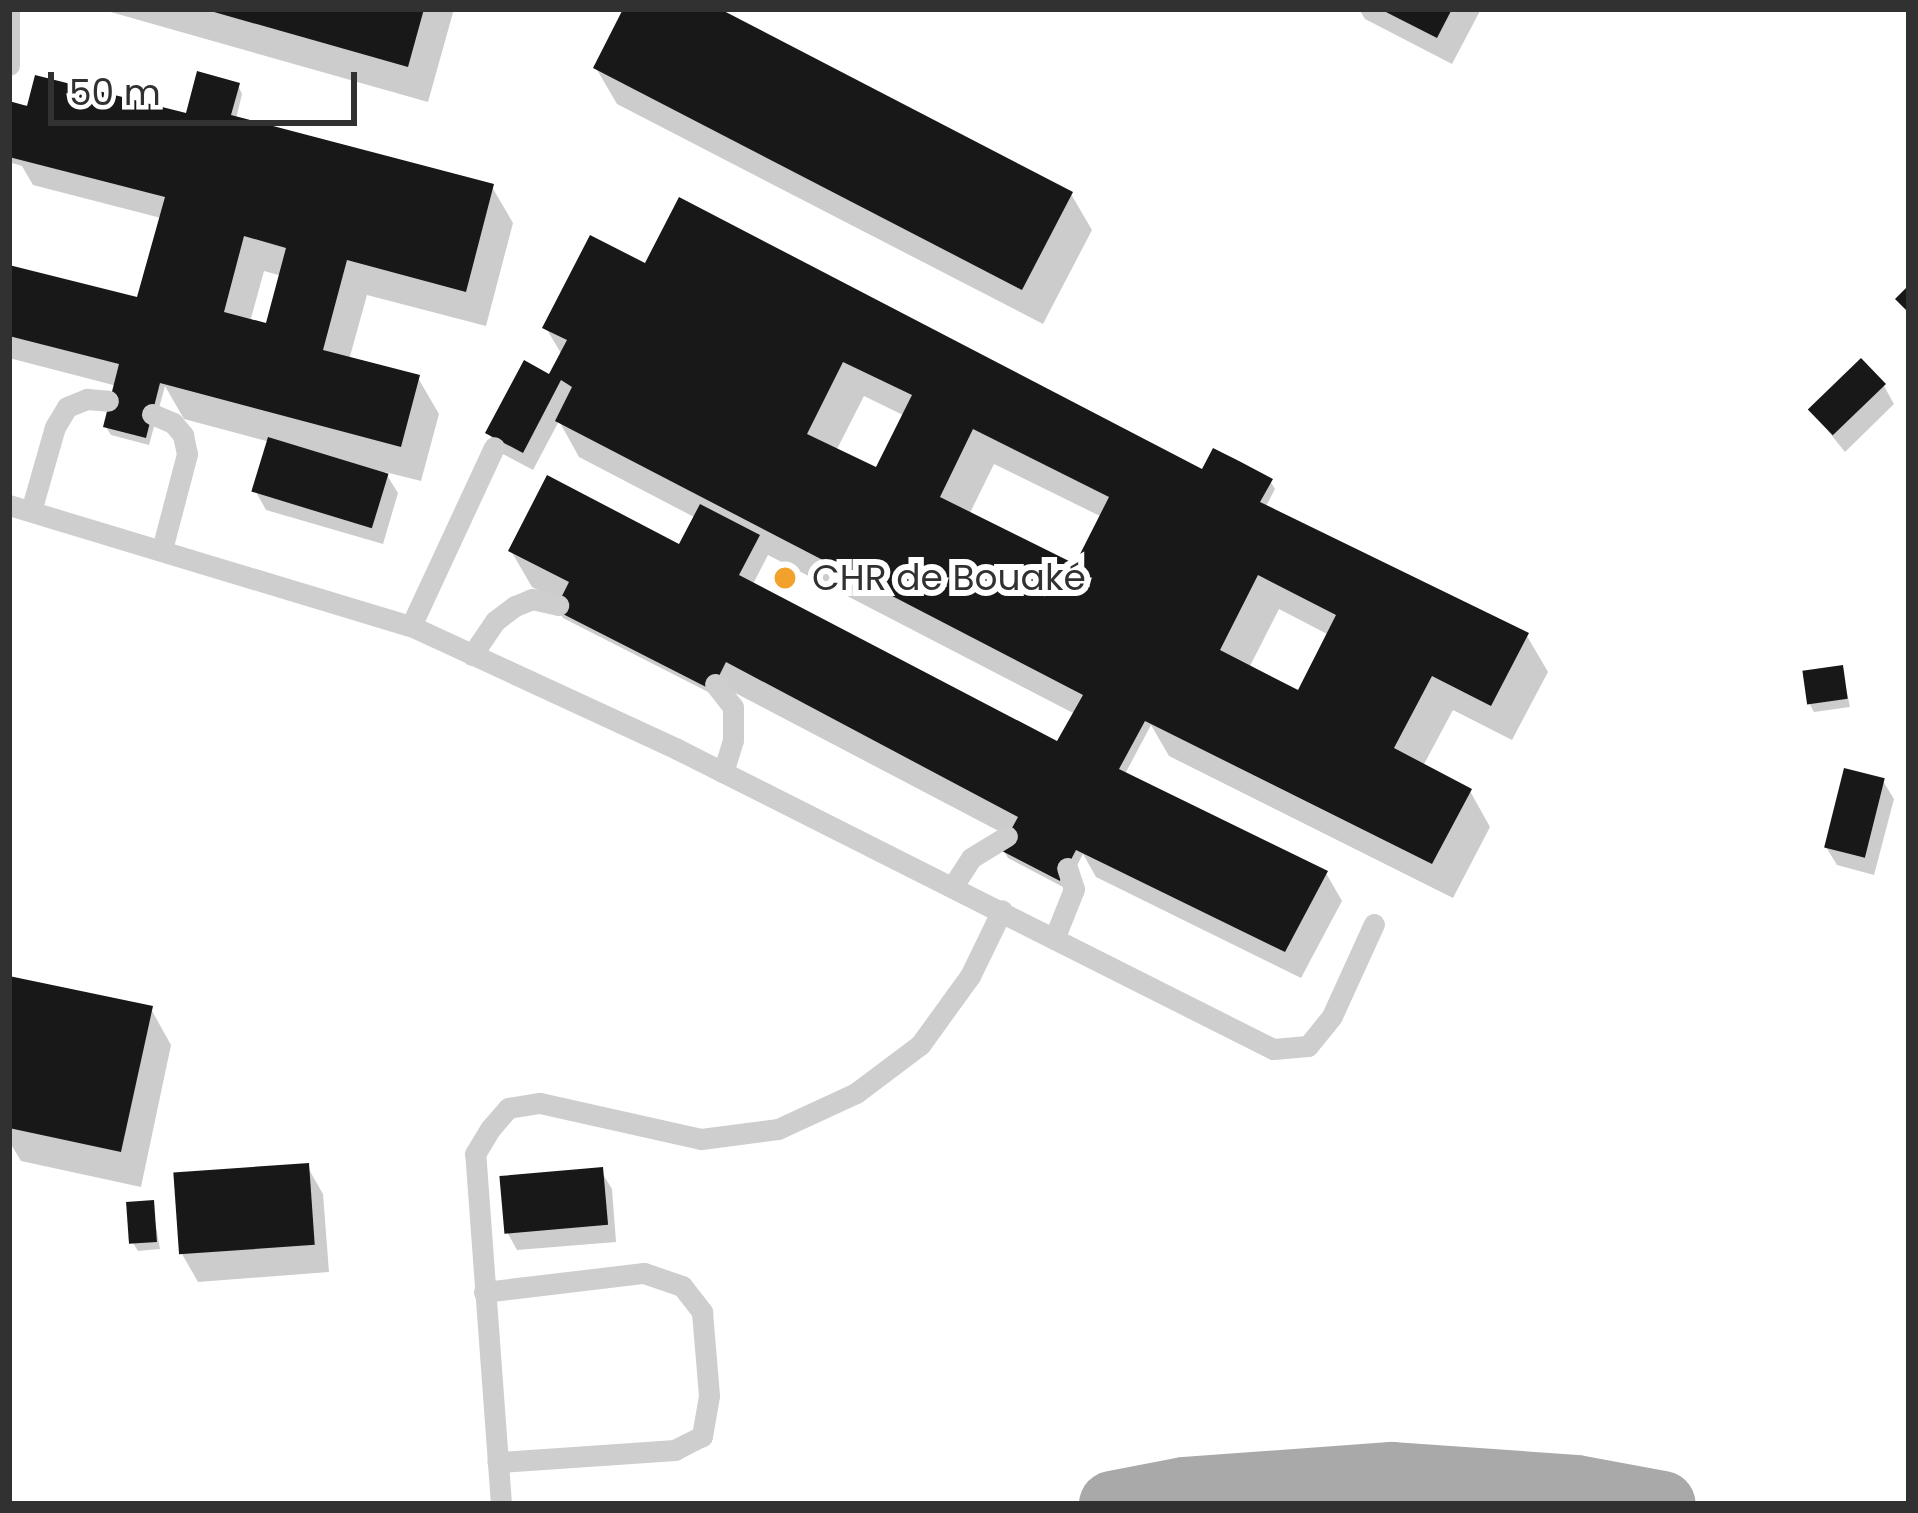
<!DOCTYPE html>
<html>
<head>
<meta charset="utf-8">
<style>
  body { margin:0 }
  #map { position:relative; width:1918px; height:1513px; overflow:hidden; background:#fff; font-family:Poppins,sans-serif }
  div>[style] { position:absolute }
  [style*='--x'] { left:calc(var(--x)*1px); top:calc(var(--y)*1px); width:calc(var(--w)*1px); rotate:calc(var(--a)*1deg) }
  .shadow>* { inset:0; background:#0003 }
  .building>* { inset:0; background:#181818; transform-origin:0 0 }
  .lane>* { height:21px; margin:-10.5px; padding:0 10.5px; transform-origin:10.5px; border-radius:10.5px; background:#cecece }
  .primary>* { height:66px; margin:-33px; padding:0 33px; transform-origin:33px; border-radius:33px; background:#a9a9a9 }
  .dots>* { width:33px; height:33px; translate:-50% -50%; box-sizing:border-box; border:6px solid #fff; border-radius:50% }
  span { translate:-50% -50%; white-space:nowrap; text-align:center; line-height:1.15; -webkit-text-stroke:12px #fff; paint-order:stroke }
  .poi-label { font-size:36px; color:#313131 }
  .left { translate:0 -50%; text-align:left }
  .frame { position:absolute; inset:0; border:12px solid #313131; pointer-events:none }
  .scale { position:absolute; left:48px; top:72px; width:309px; height:54px; box-sizing:border-box; border:6px solid #313131; border-top:0; padding-left:15px; font-size:36px; line-height:42px; white-space:nowrap; color:#313131; -webkit-text-stroke:9px #fff; paint-order:stroke }
</style>
</head>
<body>
<div id="map">
  <div class="shadow">
    <div style="clip-path:polygon(100px 9px,454px 9px,428px 102px)"></div>
    <div style="clip-path:polygon(627px 9px,713px 9px,1071px 194px,1092px 230px,1043px 324px,617px 104px,596px 68px)"></div>
    <div style="clip-path:polygon(1359px 9px,1481px 9px,1452px 64px,1365px 19px)"></div>
    <div style="clip-path:polygon(evenodd,238px 85px,242px 94px,236px 119px,492px 187px,513px 223px,486px 326px,367px 295px,349px 360px,418px 378px,439px 414px,421px 481px,385px 472px,398px 493px,383px 544px,266px 510px,256px 492px,270px 442px,184px 419px,165px 386px,149px 445px,111px 435px,106px 427px,117px 386px,9px 358px,9px 268px,139px 301px,161px 218px,33px 185px,22px 166px,9px 162px,9px 104px,184px 116px,238px 85px,264px 271px,282px 276px,268px 327px,250px 322px,264px 271px)"></div>
    <div style="clip-path:polygon(evenodd,647px 267px,1203px 473px,1270px 481px,1275px 489px,1265px 508px,1527px 636px,1548px 672px,1512px 740px,1453px 710px,1423px 766px,1470px 791px,1490px 827px,1453px 898px,1169px 756px,1151px 725px,1125px 774px,1326px 873px,1342px 901px,1301px 978px,1096px 877px,1083px 854px,1065px 888px,1008px 858px,1003px 850px,1010px 837px,722px 686px,716px 696px,563px 618px,558px 610px,562px 603px,532px 587px,511px 551px,680px 548px,696px 518px,579px 457px,559px 421px,533px 470px,499px 452px,489px 433px,550px 378px,562px 355px,546px 328px,647px 267px,864px 396px,905px 416px,877px 471px,836px 451px,864px 396px,647px 267px,994px 464px,1102px 517px,1077px 568px,969px 515px,994px 464px,647px 267px,768px 555px,1075px 714px,1057px 748px,752px 586px,768px 555px,647px 267px,1279px 609px,1329px 635px,1299px 694px,1249px 668px,1279px 609px)"></div>
    <div style="clip-path:polygon(1884px 386px,1894px 404px,1845px 452px,1811px 410px)"></div>
    <div style="clip-path:polygon(1842px 669px,1850px 707px,1814px 712px,1809px 703px)"></div>
    <div style="clip-path:polygon(1883px 781px,1894px 799px,1874px 875px,1837px 865px,1826px 847px)"></div>
    <div style="clip-path:polygon(9px 979px,151px 1009px,171px 1045px,141px 1187px,21px 1161px,9px 1141px)"></div>
    <div style="clip-path:polygon(307px 1166px,323px 1194px,329px 1272px,198px 1282px,182px 1254px)"></div>
    <div style="clip-path:polygon(601px 1171px,612px 1189px,616px 1242px,517px 1250px,507px 1232px)"></div>
    <div style="clip-path:polygon(152px 1203px,160px 1249px,138px 1251px,133px 1243px)"></div>
  </div>
  <div class="building">
    <div style="clip-path:polygon(424px 9px,408px 67px,207px 10px,207px 9px)"></div>
    <div style="clip-path:polygon(623px 9px,720px 9px,1073px 192px,1022px 290px,593px 68px)"></div>
    <div style="clip-path:polygon(1380px 9px,1452px 9px,1437px 38px)"></div>
    <div style="clip-path:polygon(evenodd,197px 71px,240px 83px,231px 115px,494px 184px,466px 292px,347px 260px,323px 350px,420px 375px,401px 447px,160px 383px,146px 438px,103px 427px,119px 364px,9px 336px,9px 265px,137px 297px,165px 197px,9px 157px,9px 101px,27px 106px,35px 75px,186px 113px,197px 71px,244px 236px,286px 248px,266px 323px,224px 312px,244px 236px)"></div>
    <div style="clip-path:polygon(evenodd,679px 197px,1202px 469px,1213px 448px,1239px 461px,1273px 479px,1260px 502px,1529px 633px,1491px 706px,1432px 676px,1394px 748px,1472px 789px,1432px 864px,1145px 721px,1119px 769px,1328px 871px,1285px 952px,1076px 850px,1060px 881px,1000px 850px,1018px 817px,726px 662px,712px 690px,555px 610px,569px 582px,508px 551px,547px 475px,679px 544px,700px 504px,760px 535px,739px 575px,1057px 741px,1083px 695px,555px 421px,572px 387px,561px 380px,523px 453px,485px 433px,524px 360px,549px 374px,567px 340px,542px 328px,590px 235px,645px 263px,679px 197px,843px 362px,912px 395px,876px 467px,807px 434px,843px 362px,679px 197px,973px 429px,1109px 497px,1075px 564px,940px 497px,973px 429px,679px 197px,1258px 575px,1336px 615px,1298px 690px,1220px 650px,1258px 575px)"></div>
    <div style="clip-path:polygon(1909px 285px,1909px 313px,1895px 299px)"></div>
    <div style="left:1861px;top:358px;width:36px;height:74px;rotate:46deg"></div>
    <div style="left:268px;top:437px;width:126px;height:57px;rotate:17deg"></div>
    <div style="left:1843px;top:665px;width:34px;height:41px;rotate:82deg"></div>
    <div style="left:1844px;top:768px;width:42px;height:82px;rotate:14deg"></div>
    <div style="clip-path:polygon(9px 976px,153px 1006px,121px 1152px,9px 1128px)"></div>
    <div style="left:309px;top:1163px;width:82px;height:136px;rotate:86deg"></div>
    <div style="left:603px;top:1167px;width:58px;height:104px;rotate:85deg"></div>
    <div style="left:154px;top:1200px;width:42px;height:28px;rotate:86deg"></div>
  </div>
  <div class="lane">
    <div style="--x:9;--y:13;--w:52;--a:90"></div>
    <div style="--x:152;--y:414;--w:23;--a:23"></div>
    <div style="--x:173;--y:423;--w:16;--a:50"></div>
    <div style="--x:183;--y:435;--w:19;--a:78"></div>
    <div style="--x:187;--y:454;--w:98;--a:104.7"></div>
    <div style="--x:9;--y:505;--w:420;--a:16.8"></div>
    <div style="--x:411;--y:626;--w:293;--a:24.8"></div>
    <div style="--x:677;--y:749;--w:667;--a:26.72"></div>
    <div style="--x:1273;--y:1049;--w:35;--a:-5"></div>
    <div style="--x:1308;--y:1046;--w:38;--a:-51"></div>
    <div style="--x:1332;--y:1016;--w:101;--a:-65.5"></div>
    <div style="--x:31;--y:511;--w:87;--a:-74.1"></div>
    <div style="--x:55;--y:427;--w:23;--a:-59"></div>
    <div style="--x:67;--y:407;--w:22;--a:-22"></div>
    <div style="--x:87;--y:399;--w:21;--a:5"></div>
    <div style="--x:411;--y:626;--w:197;--a:-65.1"></div>
    <div style="--x:472;--y:655;--w:41;--a:-55.9"></div>
    <div style="--x:495;--y:621;--w:25;--a:-37"></div>
    <div style="--x:515;--y:606;--w:18;--a:-22"></div>
    <div style="--x:532;--y:599;--w:27;--a:13"></div>
    <div style="--x:715;--y:684;--w:29;--a:52"></div>
    <div style="--x:733;--y:707;--w:33;--a:90"></div>
    <div style="--x:733;--y:740;--w:34;--a:107"></div>
    <div style="--x:953;--y:886;--w:33;--a:-57"></div>
    <div style="--x:971;--y:858;--w:42;--a:-31.4"></div>
    <div style="--x:1054;--y:939;--w:54;--a:-68.2"></div>
    <div style="--x:1074;--y:889;--w:22;--a:-108"></div>
    <div style="--x:484;--y:1292;--w:161;--a:-6.8"></div>
    <div style="--x:644;--y:1273;--w:40;--a:18.9"></div>
    <div style="--x:682;--y:1286;--w:33;--a:52"></div>
    <div style="--x:702;--y:1312;--w:84;--a:85.2"></div>
    <div style="--x:709;--y:1396;--w:41;--a:99.9"></div>
    <div style="--x:702;--y:1436;--w:30;--a:153"></div>
    <div style="--x:675;--y:1450;--w:178;--a:176.1"></div>
    <div style="--x:501;--y:1504;--w:351;--a:-94.2"></div>
    <div style="--x:475;--y:1154;--w:29;--a:-59"></div>
    <div style="--x:490;--y:1129;--w:28;--a:-49"></div>
    <div style="--x:508;--y:1108;--w:32;--a:-9"></div>
    <div style="--x:540;--y:1103;--w:165;--a:12.6"></div>
    <div style="--x:701;--y:1139;--w:78;--a:-7.4"></div>
    <div style="--x:778;--y:1129;--w:86;--a:-24.8"></div>
    <div style="--x:856;--y:1093;--w:80;--a:-36.9"></div>
    <div style="--x:920;--y:1045;--w:85;--a:-54.1"></div>
    <div style="--x:970;--y:976;--w:73;--a:-64.1"></div>
  </div>
  <div class="primary">
    <div style="--x:1112;--y:1504;--w:74;--a:-10.9"></div>
    <div style="--x:1185;--y:1490;--w:207;--a:-4.2"></div>
    <div style="--x:1391;--y:1475;--w:185;--a:4"></div>
    <div style="--x:1576;--y:1488;--w:88;--a:10.4"></div>
  </div>
  <div class="dots">
    <div style="left:785px;top:578px;background:#f2a22a"></div>
  </div>
  <div class="poi-label">
    <span class="left" style="left:812px;top:578px">CHR de Bouaké</span>
  </div>
  <div class="frame"></div>
  <div class="scale">50 m</div>
</div>
</body>
</html>
